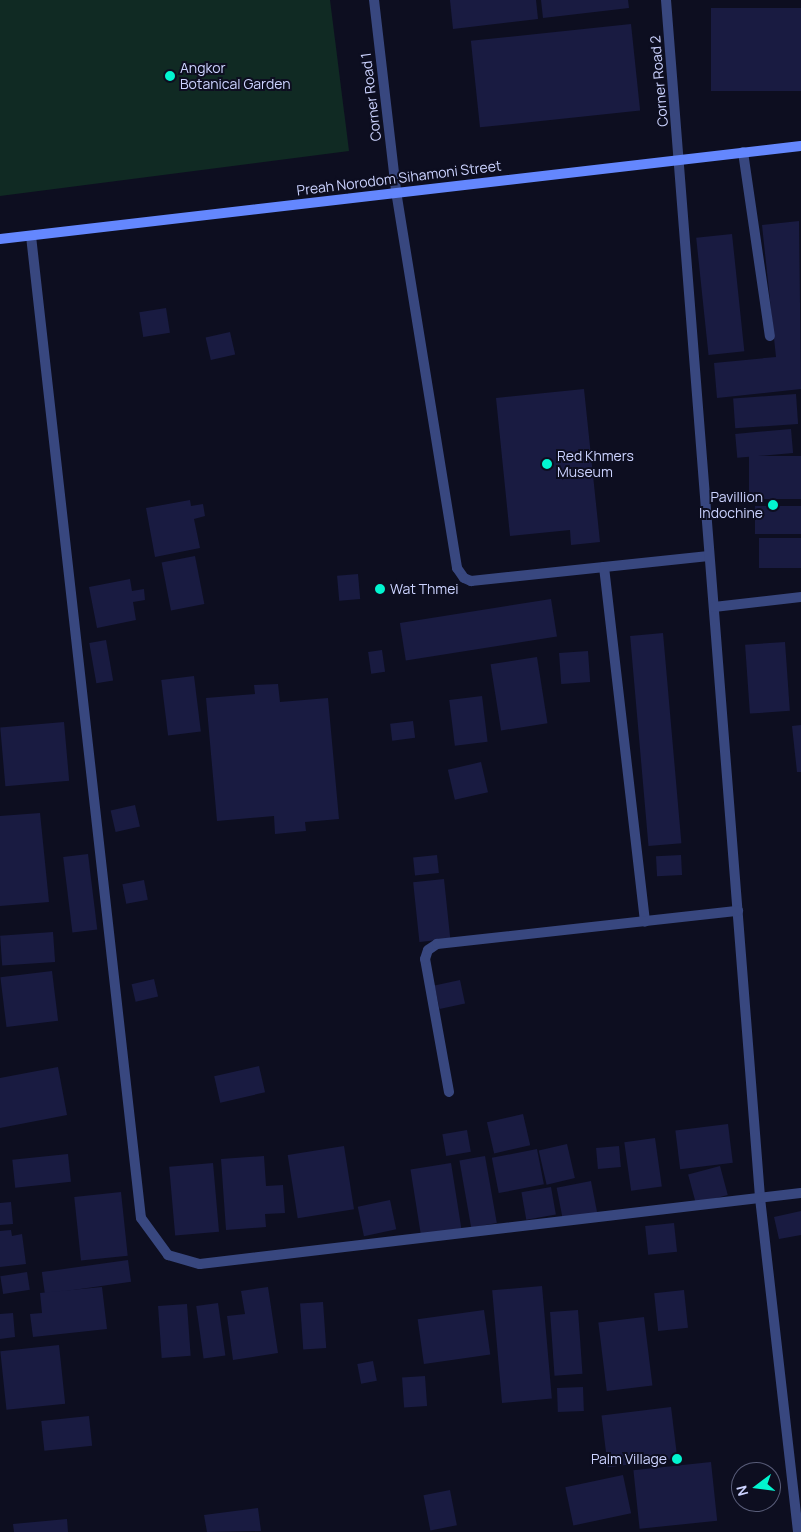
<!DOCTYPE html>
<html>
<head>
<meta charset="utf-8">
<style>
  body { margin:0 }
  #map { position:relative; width:801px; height:1532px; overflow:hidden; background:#0d0e20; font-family:Manrope,sans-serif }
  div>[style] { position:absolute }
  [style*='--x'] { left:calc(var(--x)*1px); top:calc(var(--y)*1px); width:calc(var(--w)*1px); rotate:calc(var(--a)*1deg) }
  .green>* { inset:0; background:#102a23 }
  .building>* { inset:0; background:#191b41; transform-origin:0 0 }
  .service>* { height:10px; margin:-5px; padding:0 5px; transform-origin:5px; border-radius:5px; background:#38477f }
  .minor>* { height:10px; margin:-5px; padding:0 5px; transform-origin:5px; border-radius:5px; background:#38477f }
  .secondary>* { height:10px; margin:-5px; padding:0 5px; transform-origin:5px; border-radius:5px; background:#6487fe }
  .dots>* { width:14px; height:14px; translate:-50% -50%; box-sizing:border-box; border:2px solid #0d0e20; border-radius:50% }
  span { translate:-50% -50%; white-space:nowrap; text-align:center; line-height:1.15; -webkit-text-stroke:4px #0d0e20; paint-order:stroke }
  .poi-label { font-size:14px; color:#ccd3ff }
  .left { translate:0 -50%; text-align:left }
  .right { translate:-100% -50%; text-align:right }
  .street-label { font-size:14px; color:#ccd3ff }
  .north { position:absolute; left:731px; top:1462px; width:50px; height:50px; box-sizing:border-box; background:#0d0e20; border:1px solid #595d79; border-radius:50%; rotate:255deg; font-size:14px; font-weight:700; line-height:20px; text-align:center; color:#ccd3ff }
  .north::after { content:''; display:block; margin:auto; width:18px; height:22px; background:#02f5d0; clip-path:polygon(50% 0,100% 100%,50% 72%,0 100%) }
</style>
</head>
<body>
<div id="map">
  <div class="green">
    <div style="clip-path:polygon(0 0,330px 0,349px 151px,0 196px)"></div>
  </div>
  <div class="building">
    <div style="clip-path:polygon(450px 0,536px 0,538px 19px,453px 29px)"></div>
    <div style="clip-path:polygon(541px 0,628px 0,629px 8px,543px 18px)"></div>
    <div style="left:801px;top:8px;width:83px;height:90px;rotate:90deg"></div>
    <div style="left:631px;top:24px;width:87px;height:161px;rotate:84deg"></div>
    <div style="clip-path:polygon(799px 221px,801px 389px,717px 398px,714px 363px,776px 357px,762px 225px)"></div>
    <div style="left:732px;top:234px;width:118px;height:36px;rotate:84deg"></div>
    <div style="left:166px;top:308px;width:25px;height:27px;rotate:81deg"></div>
    <div style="left:230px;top:332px;width:23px;height:25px;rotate:77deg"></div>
    <div style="clip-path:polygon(584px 389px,600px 542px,571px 545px,570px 530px,510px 536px,496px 398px)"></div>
    <div style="left:796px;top:394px;width:30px;height:63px;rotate:86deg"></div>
    <div style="left:791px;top:429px;width:24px;height:56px;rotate:85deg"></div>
    <div style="left:801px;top:456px;width:43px;height:52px;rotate:90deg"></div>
    <div style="clip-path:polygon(190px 500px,191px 506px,203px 504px,205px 516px,194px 519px,200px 548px,155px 557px,146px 508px)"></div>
    <div style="left:801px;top:506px;width:28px;height:46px;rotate:90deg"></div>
    <div style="left:801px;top:538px;width:30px;height:42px;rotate:90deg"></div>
    <div style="left:195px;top:556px;width:49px;height:34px;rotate:79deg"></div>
    <div style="left:358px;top:574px;width:25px;height:21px;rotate:85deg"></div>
    <div style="clip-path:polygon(130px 579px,132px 591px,144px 589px,145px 600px,133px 602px,136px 620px,97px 628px,89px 587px)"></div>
    <div style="left:551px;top:599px;width:38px;height:153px;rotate:81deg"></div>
    <div style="left:663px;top:633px;width:211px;height:33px;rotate:85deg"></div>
    <div style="left:106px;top:640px;width:41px;height:17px;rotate:80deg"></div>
    <div style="left:785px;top:642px;width:69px;height:40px;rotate:86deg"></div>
    <div style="left:382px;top:650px;width:22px;height:14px;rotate:82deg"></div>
    <div style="left:588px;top:651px;width:31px;height:29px;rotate:86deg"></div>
    <div style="left:537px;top:657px;width:67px;height:47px;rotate:81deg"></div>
    <div style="left:194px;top:676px;width:56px;height:33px;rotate:83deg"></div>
    <div style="clip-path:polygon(278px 684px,280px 702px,328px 698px,339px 819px,305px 822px,306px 831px,275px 834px,274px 816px,217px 821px,206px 698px,255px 694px,254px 685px)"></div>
    <div style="left:482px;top:696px;width:46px;height:33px;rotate:83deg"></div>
    <div style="left:413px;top:721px;width:17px;height:23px;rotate:83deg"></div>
    <div style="left:64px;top:722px;width:59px;height:64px;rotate:85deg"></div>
    <div style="clip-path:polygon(801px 725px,801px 772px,797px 772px,792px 726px)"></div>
    <div style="left:481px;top:762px;width:31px;height:34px;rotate:77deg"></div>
    <div style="left:135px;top:805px;width:22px;height:25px;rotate:77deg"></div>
    <div style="clip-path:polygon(40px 813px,49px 902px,0 906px,0 816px)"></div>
    <div style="left:88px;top:854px;width:76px;height:25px;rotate:83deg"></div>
    <div style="left:437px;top:855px;width:18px;height:24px;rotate:84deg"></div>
    <div style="left:681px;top:855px;width:20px;height:25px;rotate:87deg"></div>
    <div style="left:444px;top:879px;width:60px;height:31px;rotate:84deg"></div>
    <div style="left:144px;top:880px;width:20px;height:22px;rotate:79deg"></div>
    <div style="left:53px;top:932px;width:30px;height:53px;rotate:86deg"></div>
    <div style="left:52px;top:971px;width:50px;height:52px;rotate:83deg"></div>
    <div style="left:154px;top:979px;width:18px;height:23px;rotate:77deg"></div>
    <div style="left:460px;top:980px;width:24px;height:26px;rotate:78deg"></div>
    <div style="left:259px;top:1066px;width:27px;height:46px;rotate:77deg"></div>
    <div style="clip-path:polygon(58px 1067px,67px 1115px,0 1128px,0 1078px)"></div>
    <div style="left:523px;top:1114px;width:32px;height:37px;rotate:77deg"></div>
    <div style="left:728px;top:1124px;width:39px;height:53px;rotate:83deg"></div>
    <div style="left:467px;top:1130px;width:22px;height:25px;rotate:80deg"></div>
    <div style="left:655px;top:1138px;width:49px;height:31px;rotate:82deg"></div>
    <div style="left:567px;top:1144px;width:35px;height:29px;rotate:77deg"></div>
    <div style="left:344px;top:1146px;width:64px;height:57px;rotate:81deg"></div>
    <div style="left:619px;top:1146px;width:21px;height:23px;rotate:85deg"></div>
    <div style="left:537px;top:1149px;width:36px;height:46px;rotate:79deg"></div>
    <div style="left:68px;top:1154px;width:28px;height:56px;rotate:84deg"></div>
    <div style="clip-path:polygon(264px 1156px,266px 1186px,283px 1185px,285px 1213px,265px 1214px,266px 1227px,226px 1230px,221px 1159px)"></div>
    <div style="left:485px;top:1156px;width:68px;height:26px;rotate:80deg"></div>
    <div style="left:213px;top:1163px;width:69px;height:44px;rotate:85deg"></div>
    <div style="left:451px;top:1163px;width:66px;height:41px;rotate:81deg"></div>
    <div style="left:720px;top:1166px;width:30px;height:33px;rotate:75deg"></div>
    <div style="left:591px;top:1181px;width:32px;height:35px;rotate:79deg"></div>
    <div style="left:551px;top:1187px;width:28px;height:30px;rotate:80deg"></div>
    <div style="left:121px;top:1192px;width:64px;height:47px;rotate:84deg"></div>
    <div style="left:390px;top:1200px;width:30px;height:33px;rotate:78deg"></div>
    <div style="clip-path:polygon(11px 1202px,13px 1224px,0 1225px,0 1203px)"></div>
    <div style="clip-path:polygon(801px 1211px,801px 1235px,779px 1239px,774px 1217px)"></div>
    <div style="left:674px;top:1223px;width:29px;height:29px;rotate:84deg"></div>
    <div style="clip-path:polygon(11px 1230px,12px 1236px,22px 1234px,26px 1264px,0 1267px,0 1231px)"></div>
    <div style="left:128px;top:1260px;width:22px;height:87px;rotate:82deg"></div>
    <div style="left:27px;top:1272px;width:18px;height:27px;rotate:81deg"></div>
    <div style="left:542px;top:1286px;width:113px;height:50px;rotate:85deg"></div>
    <div style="clip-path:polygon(102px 1287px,107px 1329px,33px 1337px,30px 1314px,42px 1313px,40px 1293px)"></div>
    <div style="clip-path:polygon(268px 1287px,278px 1353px,233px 1360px,227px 1316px,245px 1314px,241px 1291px)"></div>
    <div style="left:684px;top:1290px;width:38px;height:30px;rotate:84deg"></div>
    <div style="left:323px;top:1302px;width:46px;height:23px;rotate:86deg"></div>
    <div style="left:218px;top:1303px;width:53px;height:22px;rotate:82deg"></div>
    <div style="left:187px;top:1304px;width:52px;height:29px;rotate:86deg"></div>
    <div style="left:484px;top:1310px;width:45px;height:67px;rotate:82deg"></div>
    <div style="left:578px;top:1310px;width:64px;height:28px;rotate:86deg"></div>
    <div style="clip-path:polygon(13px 1313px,15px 1337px,0 1339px,0 1314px)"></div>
    <div style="left:644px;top:1317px;width:69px;height:46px;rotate:83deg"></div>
    <div style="left:59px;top:1345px;width:59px;height:59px;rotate:84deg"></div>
    <div style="left:373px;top:1361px;width:20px;height:16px;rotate:79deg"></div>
    <div style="left:425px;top:1376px;width:30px;height:23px;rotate:86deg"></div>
    <div style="left:583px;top:1387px;width:24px;height:26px;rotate:88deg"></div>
    <div style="left:671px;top:1407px;width:52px;height:70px;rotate:83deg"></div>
    <div style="left:89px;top:1416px;width:30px;height:48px;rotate:84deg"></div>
    <div style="left:711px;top:1462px;width:59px;height:78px;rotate:84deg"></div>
    <div style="left:623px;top:1475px;width:39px;height:59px;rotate:78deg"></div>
    <div style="left:450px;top:1490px;width:36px;height:27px;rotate:79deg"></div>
    <div style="clip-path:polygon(258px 1508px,261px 1531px,207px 1532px,204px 1515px)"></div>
    <div style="clip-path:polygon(67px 1519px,68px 1532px,14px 1532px,13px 1524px)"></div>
  </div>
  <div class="service">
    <div style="--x:743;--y:152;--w:186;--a:81.7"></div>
    <div style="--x:396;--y:191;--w:382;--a:80.8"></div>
    <div style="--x:457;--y:568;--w:12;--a:55"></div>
    <div style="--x:464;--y:578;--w:8;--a:23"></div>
    <div style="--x:471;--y:581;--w:239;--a:-6"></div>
  </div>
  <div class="minor">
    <div style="--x:374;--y:0;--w:192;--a:83.4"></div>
    <div style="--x:666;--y:0;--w:1202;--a:85.51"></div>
    <div style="--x:760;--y:1198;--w:336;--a:83.5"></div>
    <div style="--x:31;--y:236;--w:988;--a:83.61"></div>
    <div style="--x:141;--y:1218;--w:46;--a:53.9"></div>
    <div style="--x:168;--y:1255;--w:33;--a:16"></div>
    <div style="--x:200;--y:1264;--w:605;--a:-6.74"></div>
    <div style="--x:604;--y:567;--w:357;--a:83.4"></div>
    <div style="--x:714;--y:607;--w:88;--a:-6.6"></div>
    <div style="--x:449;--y:1092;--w:135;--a:-100.2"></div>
    <div style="--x:425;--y:959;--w:9;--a:-72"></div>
    <div style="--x:428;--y:950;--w:11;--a:-34"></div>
    <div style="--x:437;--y:944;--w:303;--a:-6.3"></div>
  </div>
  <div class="secondary">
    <div style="--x:0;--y:239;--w:806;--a:-6.62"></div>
  </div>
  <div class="dots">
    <div style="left:170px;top:76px;background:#02f5d0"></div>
    <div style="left:547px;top:464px;background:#02f5d0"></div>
    <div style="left:773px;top:505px;background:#02f5d0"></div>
    <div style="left:380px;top:589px;background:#02f5d0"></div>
    <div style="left:677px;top:1459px;background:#02f5d0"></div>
  </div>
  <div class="poi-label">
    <span class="left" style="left:180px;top:76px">Angkor<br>Botanical Garden</span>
    <span class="left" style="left:557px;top:464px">Red Khmers<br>Museum</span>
    <span class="right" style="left:763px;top:505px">Pavillion<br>Indochine</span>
    <span class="left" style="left:390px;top:589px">Wat Thmei</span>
    <span class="right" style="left:667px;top:1459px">Palm Village</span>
  </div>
  <div class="street-label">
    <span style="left:659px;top:81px;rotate:-95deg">Corner Road 2</span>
    <span style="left:371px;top:97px;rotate:-97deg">Corner Road 1</span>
    <span style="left:399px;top:178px;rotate:-7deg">Preah Norodom Sihamoni Street</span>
  </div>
  <div class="north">N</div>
</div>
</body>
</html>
